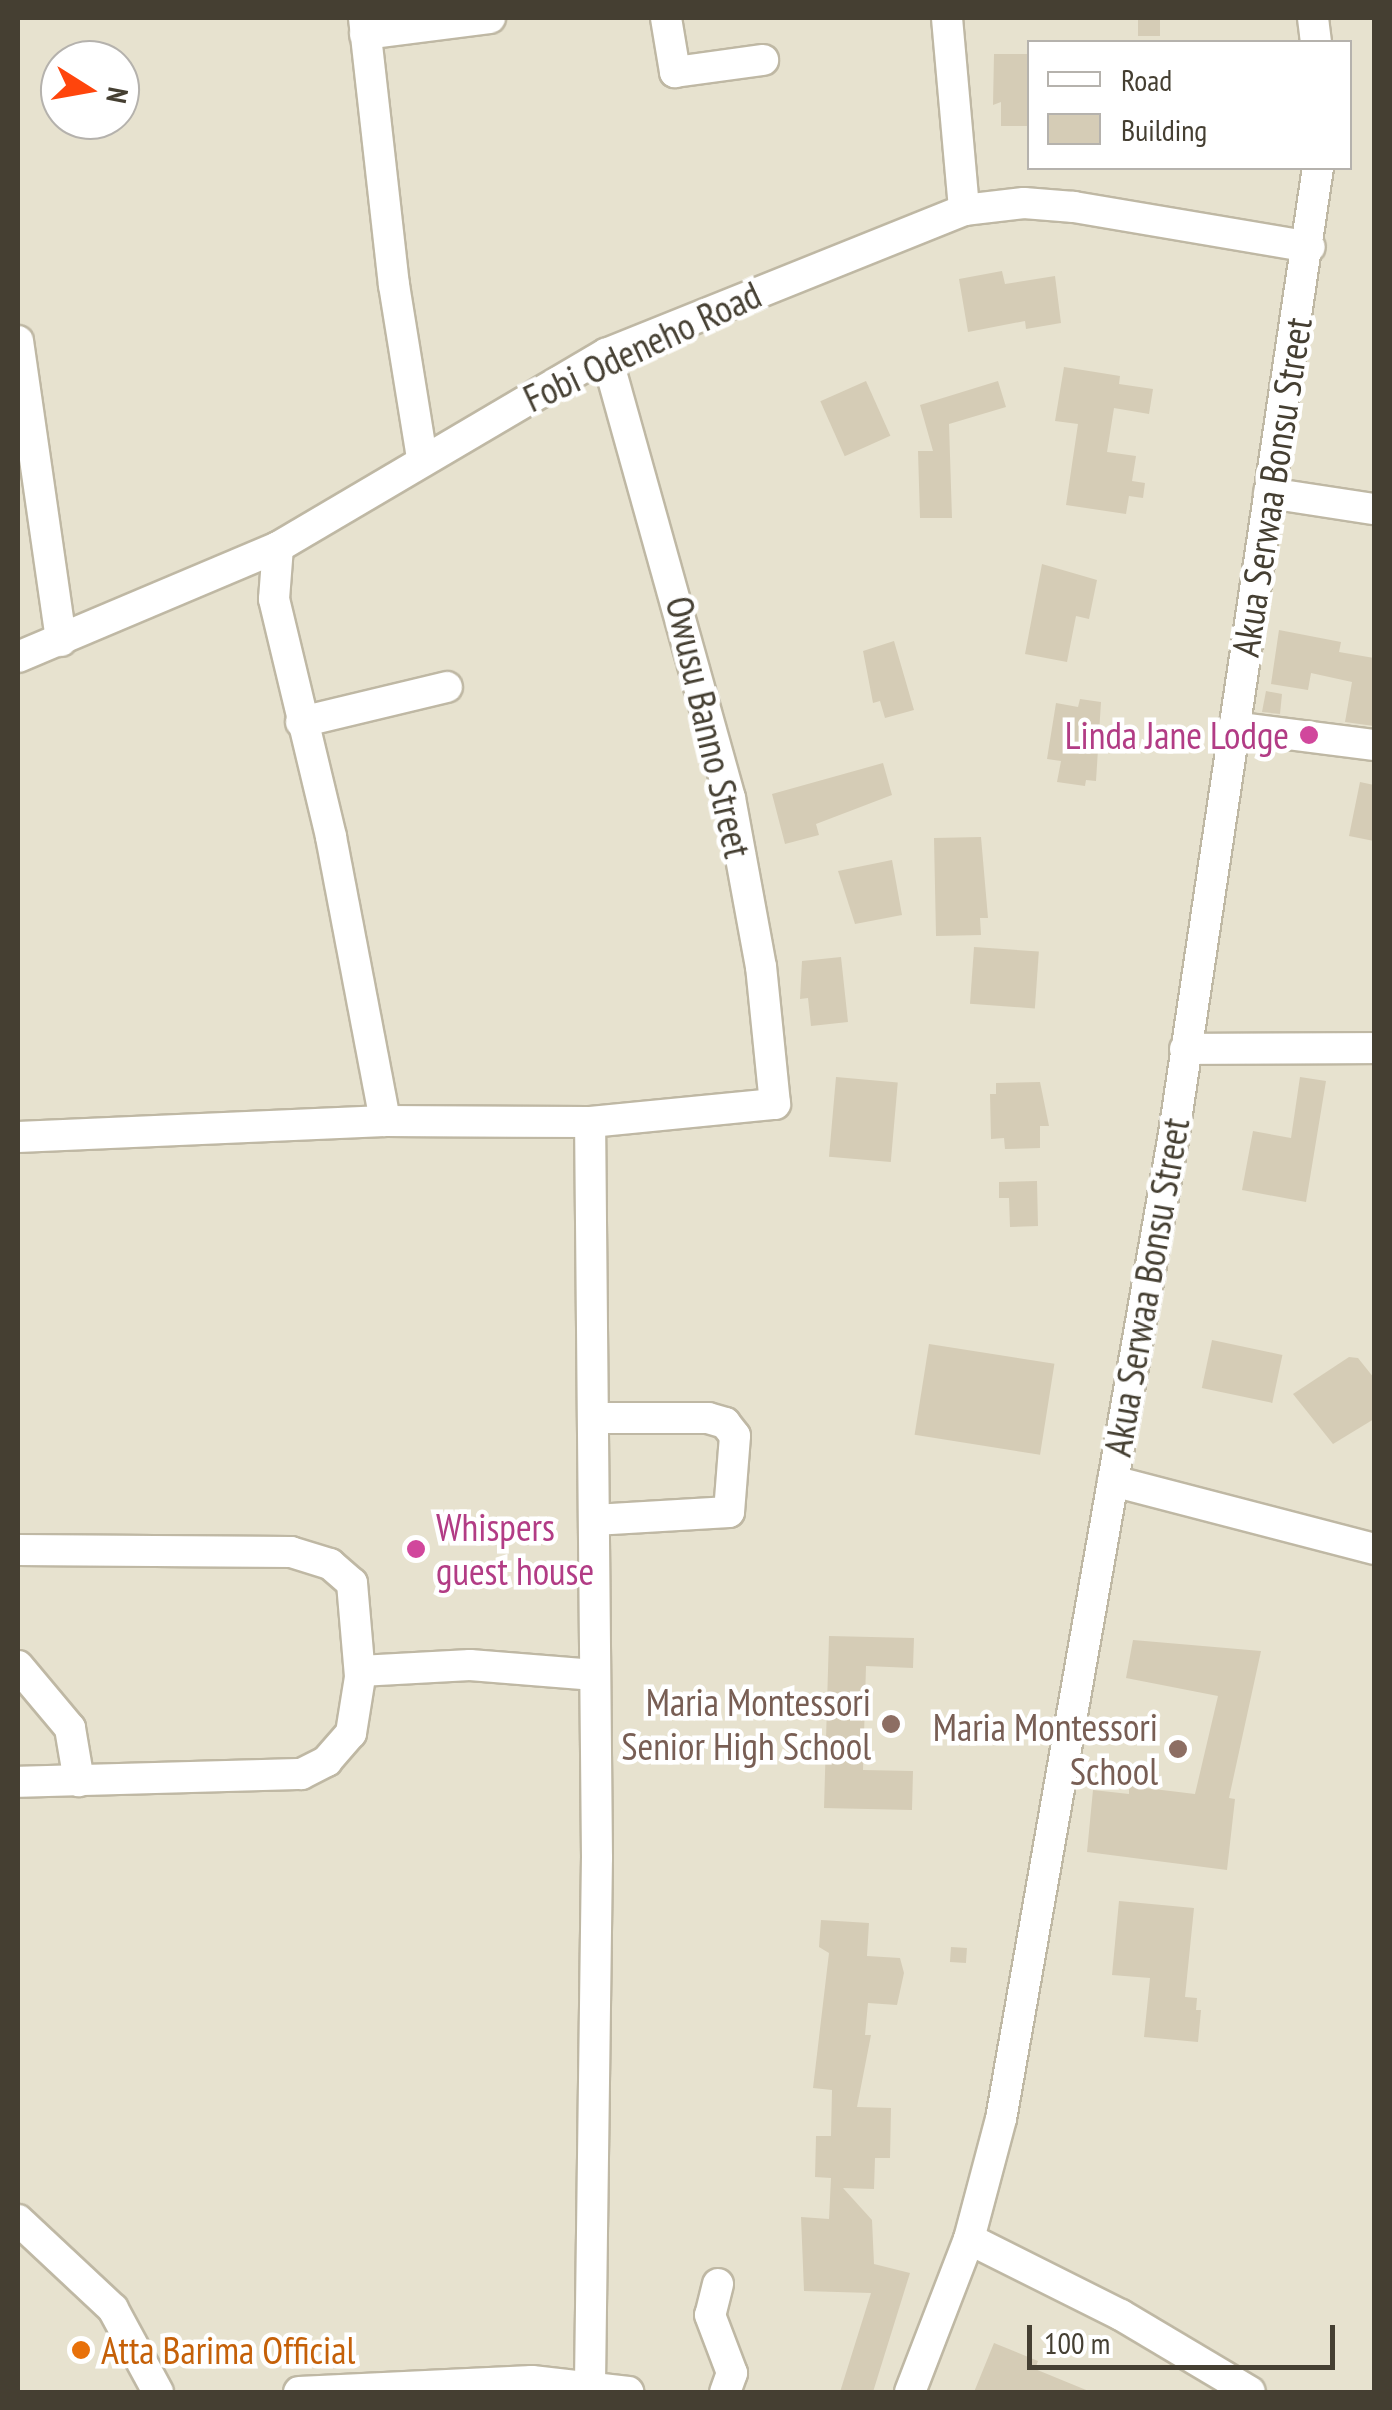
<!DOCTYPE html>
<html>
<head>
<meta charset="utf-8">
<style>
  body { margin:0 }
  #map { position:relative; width:1392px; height:2410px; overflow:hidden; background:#f3efe1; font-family:"PT Sans Narrow",sans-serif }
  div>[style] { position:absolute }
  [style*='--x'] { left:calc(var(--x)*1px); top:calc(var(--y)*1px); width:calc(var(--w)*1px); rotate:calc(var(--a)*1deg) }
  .residential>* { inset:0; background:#e7e2cf }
  .building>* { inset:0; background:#d5ccb6; transform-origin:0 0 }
  .roads { filter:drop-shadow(2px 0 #bfb8a4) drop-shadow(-2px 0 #bfb8a4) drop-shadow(0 2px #bfb8a4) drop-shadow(0 -2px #bfb8a4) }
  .minor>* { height:30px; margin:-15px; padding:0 15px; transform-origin:15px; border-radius:15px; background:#fff }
  .dots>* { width:28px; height:28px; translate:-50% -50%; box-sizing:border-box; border:5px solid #fff; border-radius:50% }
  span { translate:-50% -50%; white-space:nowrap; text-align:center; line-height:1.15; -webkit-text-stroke:9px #fff; paint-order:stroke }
  .street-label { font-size:38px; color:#453f32 }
  .hotel-label { font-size:38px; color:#b23c85 }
  .right { translate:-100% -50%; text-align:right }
  .left { translate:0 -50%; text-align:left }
  .education-label { font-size:38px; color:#785e54 }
  .food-label { font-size:38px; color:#c56008 }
  .frame { position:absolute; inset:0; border:20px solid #453f32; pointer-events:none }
  .legend { position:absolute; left:1027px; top:40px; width:325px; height:130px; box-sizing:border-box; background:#fff; border:2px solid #b5b2ad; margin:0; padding:12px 18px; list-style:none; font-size:30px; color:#453f32 }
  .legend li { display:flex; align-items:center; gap:20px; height:50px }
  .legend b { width:50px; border:2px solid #b5b2ad }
  .north { position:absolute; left:40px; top:40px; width:100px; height:100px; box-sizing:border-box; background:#fff; border:2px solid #b5b2ad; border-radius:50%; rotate:101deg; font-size:28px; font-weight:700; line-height:40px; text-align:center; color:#453f32 }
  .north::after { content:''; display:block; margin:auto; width:35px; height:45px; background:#ff450c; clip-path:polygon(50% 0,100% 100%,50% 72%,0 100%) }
  .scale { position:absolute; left:1027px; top:2325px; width:308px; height:45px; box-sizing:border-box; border:5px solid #453f32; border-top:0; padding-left:12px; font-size:30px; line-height:35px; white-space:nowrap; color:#453f32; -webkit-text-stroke:8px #fff; paint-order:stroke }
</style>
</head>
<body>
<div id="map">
  <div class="residential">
    <div style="clip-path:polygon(evenodd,18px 18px,1374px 18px,1374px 2392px,18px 2392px,18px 18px,1030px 42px,1350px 42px,1350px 168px,1030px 168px,1030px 42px,18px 18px,60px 60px,120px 60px,120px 120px,60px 120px,60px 60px)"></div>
  </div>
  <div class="building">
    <div style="left:1138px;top:18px;width:22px;height:18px"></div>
    <div style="clip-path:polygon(994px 54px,1030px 54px,1030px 126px,1001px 126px,1001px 102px,993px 105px)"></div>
    <div style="clip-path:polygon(1002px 271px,1005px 284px,1055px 276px,1061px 323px,1026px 329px,1025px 321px,968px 332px,959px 279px)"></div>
    <div style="clip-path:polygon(1064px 367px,1120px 376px,1119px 384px,1153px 389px,1149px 414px,1114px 408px,1107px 452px,1136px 456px,1132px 481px,1145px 483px,1143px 498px,1129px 496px,1126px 514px,1066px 505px,1078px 424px,1055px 421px)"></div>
    <div style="left:866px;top:381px;width:60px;height:50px;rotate:66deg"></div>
    <div style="clip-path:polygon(998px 381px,1006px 407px,949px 424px,952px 518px,920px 518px,918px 451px,933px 451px,920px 405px)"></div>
    <div style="clip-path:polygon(1042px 564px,1097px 580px,1089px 619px,1076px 616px,1067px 662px,1025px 654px)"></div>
    <div style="clip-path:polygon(1279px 630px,1341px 642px,1339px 652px,1374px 658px,1374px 726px,1345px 722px,1352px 682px,1311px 673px,1308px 690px,1271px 684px)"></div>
    <div style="clip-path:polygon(894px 641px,914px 710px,885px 718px,880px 701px,873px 703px,863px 651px)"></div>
    <div style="clip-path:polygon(1266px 691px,1282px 694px,1280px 714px,1262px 712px)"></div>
    <div style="clip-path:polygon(1080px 699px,1101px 702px,1096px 781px,1086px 780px,1085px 786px,1057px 782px,1061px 761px,1047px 759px,1056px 703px,1078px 707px)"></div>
    <div style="clip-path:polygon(883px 763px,892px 795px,816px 824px,819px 835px,785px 844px,772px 794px)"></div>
    <div style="clip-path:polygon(1360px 782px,1374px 785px,1374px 841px,1349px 836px)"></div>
    <div style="clip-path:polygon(981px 837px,988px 918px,980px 918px,981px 935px,936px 936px,934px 838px)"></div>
    <div style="clip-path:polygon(892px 860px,902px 915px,855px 924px,838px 871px)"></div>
    <div style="left:974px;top:947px;width:65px;height:57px;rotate:4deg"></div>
    <div style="clip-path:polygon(841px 957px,848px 1022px,811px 1026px,808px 998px,800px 999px,802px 961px)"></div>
    <div style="left:836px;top:1077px;width:62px;height:80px;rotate:5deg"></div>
    <div style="clip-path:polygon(1300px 1077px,1326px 1081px,1306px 1202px,1242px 1190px,1253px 1131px,1291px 1138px)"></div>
    <div style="clip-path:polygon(1040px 1082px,1049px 1126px,1040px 1126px,1040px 1148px,1005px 1149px,1004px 1138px,991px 1139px,990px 1094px,996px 1094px,996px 1083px)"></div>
    <div style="clip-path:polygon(1037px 1181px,1038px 1226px,1010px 1227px,1009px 1198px,999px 1198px,999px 1182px)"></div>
    <div style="left:1212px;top:1340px;width:72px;height:49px;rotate:12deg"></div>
    <div style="left:929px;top:1344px;width:127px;height:92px;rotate:9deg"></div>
    <div style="clip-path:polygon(1349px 1357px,1358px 1358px,1374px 1378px,1374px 1419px,1333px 1444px,1293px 1394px)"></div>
    <div style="clip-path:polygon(829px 1636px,914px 1638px,913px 1668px,866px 1666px,863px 1770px,913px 1771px,912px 1810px,824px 1808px)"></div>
    <div style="clip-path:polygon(1133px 1640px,1261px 1651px,1229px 1798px,1235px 1799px,1227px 1870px,1087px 1852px,1093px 1790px,1129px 1794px,1129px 1786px,1195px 1794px,1218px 1696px,1126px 1678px)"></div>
    <div style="clip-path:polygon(1119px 1901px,1194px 1908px,1185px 1997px,1197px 1998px,1196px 2010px,1201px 2010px,1198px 2042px,1144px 2037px,1150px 1978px,1112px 1975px)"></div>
    <div style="clip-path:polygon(821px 1920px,869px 1923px,867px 1956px,900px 1958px,904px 1973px,897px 2005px,868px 2003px,865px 2035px,871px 2035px,857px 2107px,891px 2108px,890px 2158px,875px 2158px,874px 2189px,843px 2188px,872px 2220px,874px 2264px,910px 2273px,873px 2392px,840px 2392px,871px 2293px,804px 2291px,801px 2217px,829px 2219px,831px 2178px,815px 2177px,816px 2136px,831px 2136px,832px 2090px,813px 2088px,829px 1953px,819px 1947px)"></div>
    <div style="left:951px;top:1947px;width:16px;height:15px;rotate:4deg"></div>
    <div style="clip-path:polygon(994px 2343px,1038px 2361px,1035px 2369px,1091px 2392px,974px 2392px)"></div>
  </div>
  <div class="roads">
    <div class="minor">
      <div style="--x:364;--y:18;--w:269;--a:83.6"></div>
      <div style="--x:394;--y:285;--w:174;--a:80.8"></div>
      <div style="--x:666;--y:18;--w:55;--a:80.5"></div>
      <div style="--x:675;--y:72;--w:89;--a:-7.8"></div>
      <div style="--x:947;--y:18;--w:193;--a:84.9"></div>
      <div style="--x:1313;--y:18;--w:24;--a:83"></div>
      <div style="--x:365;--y:34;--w:126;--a:-7.3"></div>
      <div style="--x:18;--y:341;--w:303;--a:81.8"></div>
      <div style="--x:1269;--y:493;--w:106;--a:8.7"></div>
      <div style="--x:278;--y:547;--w:52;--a:94.4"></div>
      <div style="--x:274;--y:599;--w:245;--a:76.5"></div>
      <div style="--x:331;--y:837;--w:289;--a:79.2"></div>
      <div style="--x:18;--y:657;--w:282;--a:-22.9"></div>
      <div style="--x:278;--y:547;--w:381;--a:-30.5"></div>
      <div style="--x:606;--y:354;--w:386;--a:-21.9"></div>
      <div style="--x:964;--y:210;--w:60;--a:-6.7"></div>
      <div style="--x:1024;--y:203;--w:50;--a:4.6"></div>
      <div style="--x:1074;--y:207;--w:239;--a:9.6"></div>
      <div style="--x:301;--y:722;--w:150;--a:-13.5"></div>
      <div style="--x:1233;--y:727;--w:142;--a:7.3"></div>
      <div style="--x:1185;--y:1049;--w:189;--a:-0.3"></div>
      <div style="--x:18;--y:1137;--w:367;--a:-2.5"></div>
      <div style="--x:385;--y:1121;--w:205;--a:0.3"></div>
      <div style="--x:590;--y:1122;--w:186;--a:-5.6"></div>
      <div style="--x:775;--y:1104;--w:138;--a:-95.8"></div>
      <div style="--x:761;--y:967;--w:172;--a:-100.4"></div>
      <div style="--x:730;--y:798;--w:461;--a:-105.6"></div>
      <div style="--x:593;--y:1418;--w:115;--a:0"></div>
      <div style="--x:708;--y:1418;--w:18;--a:16"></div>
      <div style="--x:725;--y:1423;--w:16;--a:52"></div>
      <div style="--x:735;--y:1436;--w:76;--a:94.5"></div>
      <div style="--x:729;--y:1512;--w:135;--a:176.6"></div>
      <div style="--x:1113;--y:1481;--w:270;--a:14.6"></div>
      <div style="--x:18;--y:1550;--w:273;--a:0.4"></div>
      <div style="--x:291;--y:1552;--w:41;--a:17.1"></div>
      <div style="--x:330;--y:1564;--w:29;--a:41"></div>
      <div style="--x:352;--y:1583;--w:94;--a:85.1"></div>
      <div style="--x:360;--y:1677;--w:57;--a:99.1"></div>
      <div style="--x:351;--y:1733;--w:37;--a:131"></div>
      <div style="--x:327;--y:1761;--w:29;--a:153"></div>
      <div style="--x:301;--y:1774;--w:283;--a:178.4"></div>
      <div style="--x:18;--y:1666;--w:81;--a:50"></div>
      <div style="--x:70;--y:1728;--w:54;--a:80.4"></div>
      <div style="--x:360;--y:1671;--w:110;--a:-3.1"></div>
      <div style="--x:470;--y:1665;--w:125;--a:4.6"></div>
      <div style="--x:18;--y:2220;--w:130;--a:43.1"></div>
      <div style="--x:113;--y:2309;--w:94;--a:61.5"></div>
      <div style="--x:969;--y:2239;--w:170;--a:26.6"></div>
      <div style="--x:1121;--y:2315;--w:150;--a:30.8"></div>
      <div style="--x:718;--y:2284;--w:32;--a:104"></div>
      <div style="--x:710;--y:2315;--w:62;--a:69.2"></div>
      <div style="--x:732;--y:2373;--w:20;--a:110"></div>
      <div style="--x:590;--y:2383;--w:525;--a:-89.24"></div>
      <div style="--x:597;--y:1858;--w:736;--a:-90.54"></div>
      <div style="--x:299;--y:2392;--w:233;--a:-2.7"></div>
      <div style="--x:532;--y:2381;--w:97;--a:6.5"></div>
      <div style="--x:910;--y:2392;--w:164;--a:-68.9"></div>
      <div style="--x:969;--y:2239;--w:124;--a:-75.1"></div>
      <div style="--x:1001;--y:2119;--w:994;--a:-80.04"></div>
      <div style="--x:1173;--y:1140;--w:983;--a:-81.52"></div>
    </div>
  </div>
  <div class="dots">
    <div style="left:1309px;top:735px;background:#d1479c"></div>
    <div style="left:416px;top:1549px;background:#d1479c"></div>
    <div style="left:891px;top:1724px;background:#8d6e63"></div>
    <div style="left:1178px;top:1749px;background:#8d6e63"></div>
    <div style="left:81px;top:2350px;background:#e8710a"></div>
  </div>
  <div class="street-label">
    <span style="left:642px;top:346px;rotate:-25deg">Fobi Odeneho Road</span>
    <span style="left:1271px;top:487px;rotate:-81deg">Akua Serwaa Bonsu Street</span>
    <span style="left:709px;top:727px;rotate:77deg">Owusu Banno Street</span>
    <span style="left:1146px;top:1287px;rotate:-80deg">Akua Serwaa Bonsu Street</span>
  </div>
  <div class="hotel-label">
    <span class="right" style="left:1289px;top:735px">Linda Jane Lodge</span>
    <span class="left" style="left:436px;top:1549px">Whispers<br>guest house</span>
  </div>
  <div class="education-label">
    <span class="right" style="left:871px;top:1724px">Maria Montessori<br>Senior High School</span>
    <span class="right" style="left:1158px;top:1749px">Maria Montessori<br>School</span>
  </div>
  <div class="food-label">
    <span class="left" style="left:101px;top:2350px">Atta Barima Official</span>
  </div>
  <div class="frame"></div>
  <ul class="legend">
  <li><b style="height:12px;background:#fff"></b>Road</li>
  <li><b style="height:28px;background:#d5ccb6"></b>Building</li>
  </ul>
  <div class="north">N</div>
  <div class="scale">100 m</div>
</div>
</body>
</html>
